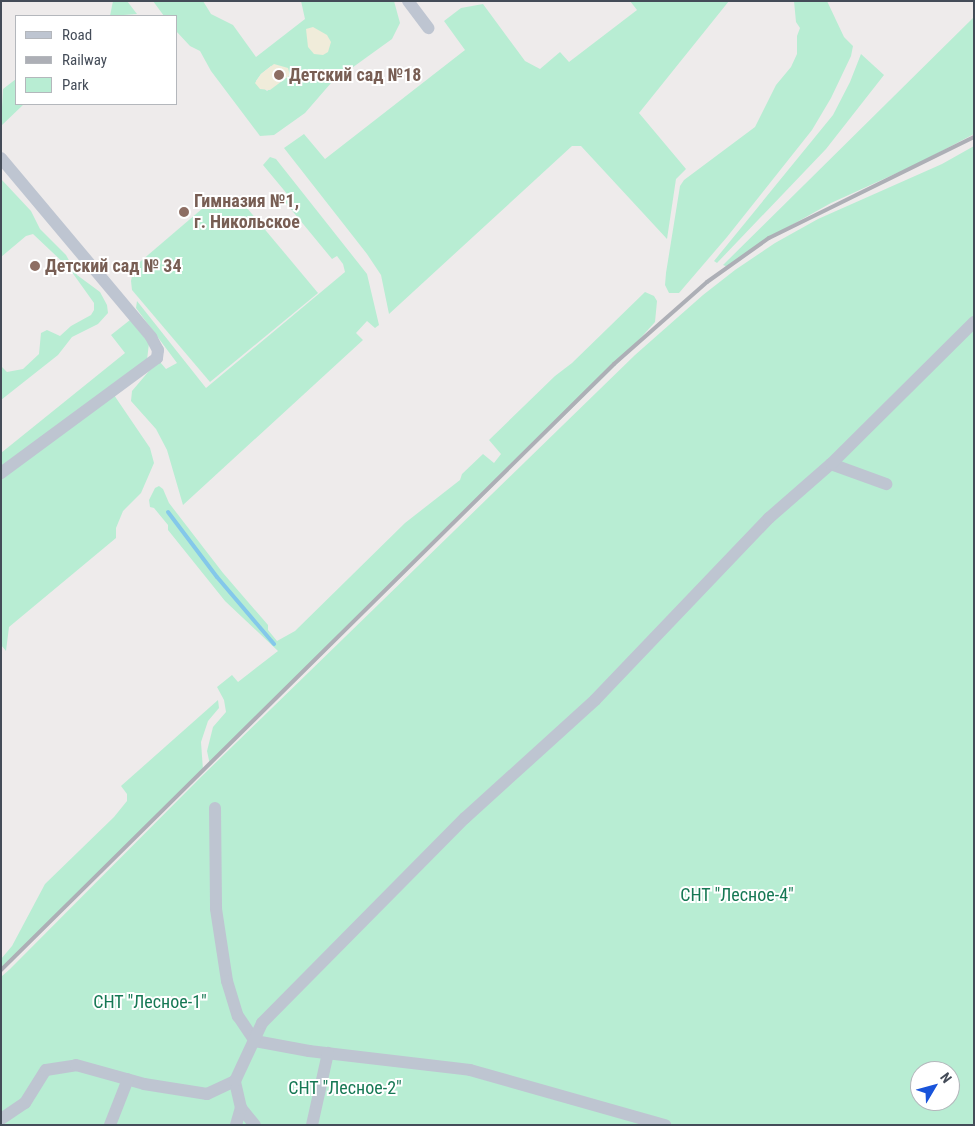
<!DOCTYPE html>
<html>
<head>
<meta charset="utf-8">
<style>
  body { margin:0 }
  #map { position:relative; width:975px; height:1126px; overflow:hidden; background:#eeebeb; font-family:"Roboto Condensed",sans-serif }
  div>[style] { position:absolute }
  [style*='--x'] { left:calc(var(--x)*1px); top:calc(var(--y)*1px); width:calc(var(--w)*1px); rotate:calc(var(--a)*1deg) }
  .green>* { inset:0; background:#b8edd3 }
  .sand>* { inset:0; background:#f0ecda }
  .stream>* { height:4px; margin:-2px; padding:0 2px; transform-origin:2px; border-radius:2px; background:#84c8ea }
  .minor>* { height:12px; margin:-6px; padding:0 6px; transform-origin:6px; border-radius:6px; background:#bec5d1 }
  .rail>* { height:4px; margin:-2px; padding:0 2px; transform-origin:2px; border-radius:2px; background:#adafb6 }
  .dots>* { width:14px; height:14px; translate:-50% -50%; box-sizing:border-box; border:2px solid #fff; border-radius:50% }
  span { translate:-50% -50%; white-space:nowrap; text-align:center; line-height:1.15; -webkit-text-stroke:4px #fff; paint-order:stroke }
  .education-label { font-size:18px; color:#785e54; font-weight:700 }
  .left { translate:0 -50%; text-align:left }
  .park-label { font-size:18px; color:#167854 }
  .frame { position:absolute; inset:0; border:2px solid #444c58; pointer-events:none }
  .legend { position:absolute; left:15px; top:15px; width:162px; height:90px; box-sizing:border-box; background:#fff; border:1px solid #b4b7bc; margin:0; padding:6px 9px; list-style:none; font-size:15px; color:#444c58 }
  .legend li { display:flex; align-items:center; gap:10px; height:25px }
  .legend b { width:25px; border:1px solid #b4b7bc }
  .north { position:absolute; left:910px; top:1061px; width:50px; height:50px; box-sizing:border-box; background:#fff; border:1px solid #b4b7bc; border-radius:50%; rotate:53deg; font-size:14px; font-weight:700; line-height:20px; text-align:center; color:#444c58 }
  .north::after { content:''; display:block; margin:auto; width:18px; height:22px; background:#1954da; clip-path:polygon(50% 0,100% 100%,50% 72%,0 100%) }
</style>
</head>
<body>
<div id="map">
  <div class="green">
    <div style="clip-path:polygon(113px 1px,127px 1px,137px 14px,110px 16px)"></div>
    <div style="clip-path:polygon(evenodd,153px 1px,203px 1px,211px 14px,233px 25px,256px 57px,305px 19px,301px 1px,394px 1px,400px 23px,392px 39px,331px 83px,305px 113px,274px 135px,260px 136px,211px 71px,200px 51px,190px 46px,176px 31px,176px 16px,164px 16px,153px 1px,271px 66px,287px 77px,267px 91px,256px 81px,261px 74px,271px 66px)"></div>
    <div style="clip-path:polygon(630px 1px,729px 1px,639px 113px,686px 169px,676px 179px,667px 239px,581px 146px,572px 146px,389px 314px,381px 275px,367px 254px,284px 148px,304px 134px,325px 159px,465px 50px,444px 21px,461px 8px,483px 4px,525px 61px,540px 69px,560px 52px,569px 62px,637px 10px)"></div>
    <div style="clip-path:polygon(794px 1px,827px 1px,844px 37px,853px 46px,851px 56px,831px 98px,812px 130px,727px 237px,679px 293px,669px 293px,665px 285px,666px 273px,680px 186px,684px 180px,755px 127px,776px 85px,791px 67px,797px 54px,797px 36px,800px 28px,796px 22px)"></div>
    <div style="clip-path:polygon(974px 17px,974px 134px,919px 163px,831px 203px,772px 236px,728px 267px,723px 265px)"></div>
    <div style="clip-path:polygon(861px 54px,884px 75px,826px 149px,717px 263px,714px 261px,833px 115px,850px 82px)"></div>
    <div style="clip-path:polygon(16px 79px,16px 104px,24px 104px,1px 126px,3px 89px)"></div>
    <div style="clip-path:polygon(evenodd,974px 146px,974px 1125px,1px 1125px,1px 977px,10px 969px,201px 777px,635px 355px,703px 295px,735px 270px,775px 243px,818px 219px,942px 164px,974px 146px,920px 1071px,950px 1071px,950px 1101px,920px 1101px,920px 1071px)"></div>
    <div style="clip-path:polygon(270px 157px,276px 159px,367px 274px,379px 325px,375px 328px,367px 321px,356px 333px,363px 340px,183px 505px,167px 450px,156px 429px,131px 401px,132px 391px,149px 371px,160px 362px,166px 369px,177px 363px,136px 308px,137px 301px,206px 388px,345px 272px,343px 264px,337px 256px,332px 259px,285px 202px,288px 195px,263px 165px)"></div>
    <div style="clip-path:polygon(1px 179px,31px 211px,40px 229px,66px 255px,77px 275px,100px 292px,107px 305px,108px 313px,98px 324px,72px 337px,58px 355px,1px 400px,1px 366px,7px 372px,23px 369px,39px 354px,41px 333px,47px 330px,60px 336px,71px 326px,91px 315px,94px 310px,94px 303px,69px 268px,33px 234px,26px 236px,1px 257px)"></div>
    <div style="clip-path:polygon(229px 200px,238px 201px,247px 208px,318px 293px,210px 382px,132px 290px,131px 281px,134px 267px,210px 202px)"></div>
    <div style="clip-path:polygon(645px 292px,654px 296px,657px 301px,655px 322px,619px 362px,210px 765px,207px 751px,213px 727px,226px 712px,224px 700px,217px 687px,232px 675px,238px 682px,278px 651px,225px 601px,168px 530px,168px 525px,154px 508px,150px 507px,149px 500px,155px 488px,159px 486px,163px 489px,169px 503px,223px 573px,268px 625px,268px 630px,277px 641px,295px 631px,405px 523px,460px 480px,462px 474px,483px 454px,494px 463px,501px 454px,489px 440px,555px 376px,572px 363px)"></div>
    <div style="clip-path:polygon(130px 320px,149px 343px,147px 360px,1px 467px,1px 453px,125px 353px,111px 335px)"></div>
    <div style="clip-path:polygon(114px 395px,150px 448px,154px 463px,141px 493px,123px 511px,116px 528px,116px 538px,9px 627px,6px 651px,1px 645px,1px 478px)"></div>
    <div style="clip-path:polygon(218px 700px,219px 708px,208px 721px,201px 742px,203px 770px,1px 970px,1px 959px,12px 946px,45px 884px,114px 817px,127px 801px,127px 794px,121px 786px)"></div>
  </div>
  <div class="sand">
    <div style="clip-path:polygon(313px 27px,327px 35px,331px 42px,328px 52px,323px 55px,314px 54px,308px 47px,306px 29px)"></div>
    <div style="clip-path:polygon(274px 64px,288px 68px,290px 75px,270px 90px,260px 89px,255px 83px,261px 74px)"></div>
  </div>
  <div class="stream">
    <div style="--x:168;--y:512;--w:81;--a:53"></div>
    <div style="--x:217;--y:577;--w:88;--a:49.6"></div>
  </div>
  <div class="minor">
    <div style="--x:408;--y:1;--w:34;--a:53"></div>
    <div style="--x:1;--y:158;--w:234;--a:50"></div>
    <div style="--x:151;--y:337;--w:15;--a:62"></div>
    <div style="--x:158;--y:350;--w:8;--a:97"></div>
    <div style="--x:157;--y:358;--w:194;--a:143.6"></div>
    <div style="--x:831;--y:464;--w:59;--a:20"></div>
    <div style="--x:215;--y:808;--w:101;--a:89.4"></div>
    <div style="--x:216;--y:909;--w:73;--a:81.3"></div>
    <div style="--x:227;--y:981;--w:37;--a:73"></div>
    <div style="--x:238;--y:1016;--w:30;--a:56"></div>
    <div style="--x:255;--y:1041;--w:55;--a:10.5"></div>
    <div style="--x:309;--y:1051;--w:162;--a:6.7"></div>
    <div style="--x:470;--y:1070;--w:203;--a:15.8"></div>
    <div style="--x:241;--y:1108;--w:22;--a:51"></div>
    <div style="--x:1;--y:1119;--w:29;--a:-34"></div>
    <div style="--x:25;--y:1103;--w:39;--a:-58"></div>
    <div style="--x:46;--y:1070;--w:30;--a:-9"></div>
    <div style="--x:76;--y:1065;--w:71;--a:15.6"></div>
    <div style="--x:144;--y:1084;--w:64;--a:9"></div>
    <div style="--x:207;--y:1094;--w:31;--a:-25"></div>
    <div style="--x:110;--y:1125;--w:49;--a:-68.6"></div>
    <div style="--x:236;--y:1125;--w:18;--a:-74"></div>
    <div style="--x:241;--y:1108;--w:28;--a:-103"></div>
    <div style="--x:235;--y:1081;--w:64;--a:-65"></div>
    <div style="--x:262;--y:1023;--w:289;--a:-45.3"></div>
    <div style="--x:465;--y:818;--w:176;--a:-42.2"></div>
    <div style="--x:595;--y:700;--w:252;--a:-46.3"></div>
    <div style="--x:769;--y:518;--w:82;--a:-41.1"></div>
    <div style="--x:831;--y:464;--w:202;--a:-44.8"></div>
    <div style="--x:312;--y:1125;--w:74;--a:-77.5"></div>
  </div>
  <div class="rail">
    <div style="--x:1;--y:970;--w:862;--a:-44.67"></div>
    <div style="--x:614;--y:364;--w:124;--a:-41.4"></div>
    <div style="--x:707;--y:282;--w:76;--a:-35.4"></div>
    <div style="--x:769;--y:238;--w:229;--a:-26.2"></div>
  </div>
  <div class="dots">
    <div style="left:279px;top:75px;background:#8d6e63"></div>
    <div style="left:184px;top:212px;background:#8d6e63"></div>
    <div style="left:35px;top:266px;background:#8d6e63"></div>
  </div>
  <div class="education-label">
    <span class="left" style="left:289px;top:75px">Детский сад №18</span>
    <span class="left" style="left:194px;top:212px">Гимназия №1,<br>г. Никольское</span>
    <span class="left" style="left:45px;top:266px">Детский сад № 34</span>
  </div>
  <div class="park-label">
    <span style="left:737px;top:895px">СНТ "Лесное-4"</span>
    <span style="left:150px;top:1002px">СНТ "Лесное-1"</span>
    <span style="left:345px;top:1088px">СНТ "Лесное-2"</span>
  </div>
  <div class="frame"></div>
  <ul class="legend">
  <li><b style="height:6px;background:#bec5d1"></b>Road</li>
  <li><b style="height:6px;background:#adafb6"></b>Railway</li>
  <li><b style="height:14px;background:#b8edd3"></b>Park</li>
  </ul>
  <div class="north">N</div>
</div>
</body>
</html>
